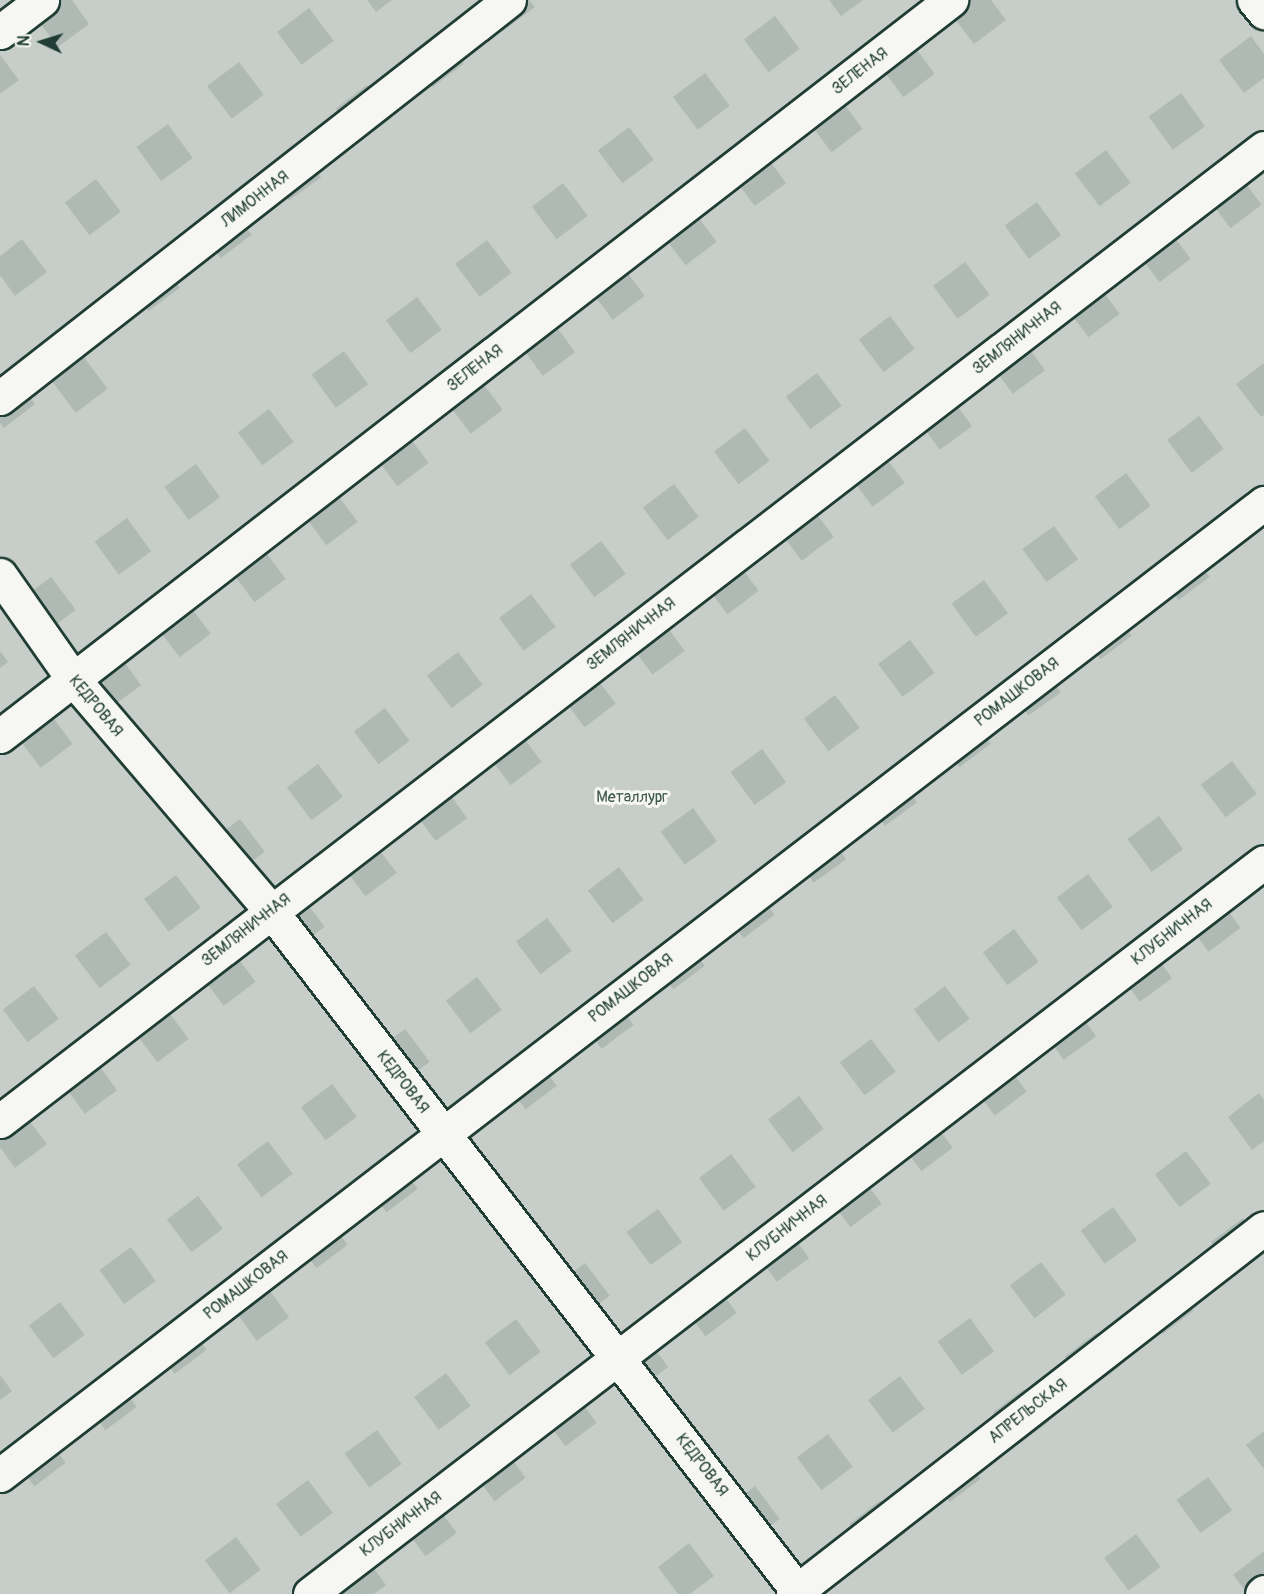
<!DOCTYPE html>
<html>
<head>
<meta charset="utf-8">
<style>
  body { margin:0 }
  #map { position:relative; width:1264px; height:1594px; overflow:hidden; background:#e9ebe7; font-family:Pangolin,sans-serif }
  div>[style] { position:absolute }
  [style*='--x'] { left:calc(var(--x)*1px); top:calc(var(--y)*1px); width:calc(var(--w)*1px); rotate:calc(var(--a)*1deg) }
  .green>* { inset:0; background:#c7cec9; transform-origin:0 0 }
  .building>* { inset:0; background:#b0bab5; transform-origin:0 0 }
  .roads { filter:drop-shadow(2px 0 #1f3d34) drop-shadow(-2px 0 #1f3d34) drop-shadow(0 2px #1f3d34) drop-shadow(0 -2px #1f3d34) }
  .street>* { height:33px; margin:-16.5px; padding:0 16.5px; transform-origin:16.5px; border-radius:16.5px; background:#f6f6f2 }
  span { translate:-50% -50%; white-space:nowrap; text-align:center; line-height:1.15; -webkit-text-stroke:6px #f6f6f2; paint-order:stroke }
  .street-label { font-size:16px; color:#1f3d34 }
  .park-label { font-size:16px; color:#415a52 }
  .north { position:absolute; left:12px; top:12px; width:60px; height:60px; -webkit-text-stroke:4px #f6f6f2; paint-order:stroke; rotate:274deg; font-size:16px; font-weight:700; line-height:24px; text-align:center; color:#1f3d34 }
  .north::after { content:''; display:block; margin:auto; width:21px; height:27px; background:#1f3d34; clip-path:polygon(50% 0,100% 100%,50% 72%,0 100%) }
</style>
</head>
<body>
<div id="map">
  <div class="green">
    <div style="left:0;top:0;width:1264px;height:1594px"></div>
  </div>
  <div class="building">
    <div style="clip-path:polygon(52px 0,72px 0,89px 24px,58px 47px,33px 14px)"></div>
    <div style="clip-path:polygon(367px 0,392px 0,376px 12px)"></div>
    <div style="clip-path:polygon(480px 0,529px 0,535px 7px,503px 31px)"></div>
    <div style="clip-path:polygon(829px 0,863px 0,841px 16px)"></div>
    <div style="clip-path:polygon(964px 0,991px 0,1006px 20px,974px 44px,949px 11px)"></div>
    <div style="left:309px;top:8px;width:41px;height:40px;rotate:53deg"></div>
    <div style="left:775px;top:16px;width:41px;height:39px;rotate:53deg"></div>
    <div style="left:439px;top:31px;width:41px;height:39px;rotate:53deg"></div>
    <div style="clip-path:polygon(1251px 36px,1264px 54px,1264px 78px,1244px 93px,1219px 60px)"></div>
    <div style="left:910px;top:41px;width:41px;height:39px;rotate:53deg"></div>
    <div style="clip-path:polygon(0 55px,19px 80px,0 94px)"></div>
    <div style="left:239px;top:62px;width:41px;height:40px;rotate:53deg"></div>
    <div style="left:705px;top:73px;width:41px;height:40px;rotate:53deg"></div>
    <div style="left:367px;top:85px;width:41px;height:39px;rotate:53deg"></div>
    <div style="left:1181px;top:93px;width:41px;height:40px;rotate:54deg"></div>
    <div style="left:838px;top:96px;width:41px;height:39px;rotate:53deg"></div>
    <div style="left:168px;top:124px;width:42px;height:39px;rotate:54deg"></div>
    <div style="left:629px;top:127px;width:41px;height:39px;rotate:53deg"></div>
    <div style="left:297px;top:144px;width:41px;height:40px;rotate:54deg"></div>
    <div style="left:762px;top:150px;width:41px;height:39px;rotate:54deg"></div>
    <div style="left:1106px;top:150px;width:41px;height:39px;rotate:53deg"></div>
    <div style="left:1237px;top:172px;width:41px;height:39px;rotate:53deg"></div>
    <div style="left:96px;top:179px;width:41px;height:39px;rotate:53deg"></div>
    <div style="left:563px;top:183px;width:41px;height:39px;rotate:53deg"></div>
    <div style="left:227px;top:202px;width:41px;height:39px;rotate:53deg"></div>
    <div style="left:1037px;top:202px;width:41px;height:40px;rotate:54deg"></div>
    <div style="left:692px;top:209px;width:41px;height:39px;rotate:53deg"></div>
    <div style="left:1166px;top:226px;width:41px;height:39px;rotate:53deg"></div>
    <div style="clip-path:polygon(22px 239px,47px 272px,15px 296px,0 275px,0 256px)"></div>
    <div style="left:487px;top:240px;width:41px;height:40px;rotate:53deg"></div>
    <div style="left:155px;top:255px;width:41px;height:39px;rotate:53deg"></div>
    <div style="left:965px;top:262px;width:41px;height:40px;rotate:53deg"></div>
    <div style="left:620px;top:263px;width:41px;height:40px;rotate:53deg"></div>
    <div style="left:1095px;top:281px;width:41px;height:39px;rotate:53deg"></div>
    <div style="left:417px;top:297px;width:41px;height:39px;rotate:53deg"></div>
    <div style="left:890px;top:316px;width:41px;height:39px;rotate:53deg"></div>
    <div style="left:551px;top:319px;width:41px;height:40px;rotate:54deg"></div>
    <div style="left:1021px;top:337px;width:41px;height:40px;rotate:54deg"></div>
    <div style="left:344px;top:351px;width:41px;height:40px;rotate:54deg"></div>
    <div style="left:83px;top:356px;width:41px;height:40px;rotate:53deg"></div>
    <div style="clip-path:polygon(1264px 363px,1264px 415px,1261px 417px,1236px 384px)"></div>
    <div style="clip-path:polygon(11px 371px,35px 404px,4px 428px,0 423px,0 379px)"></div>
    <div style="left:817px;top:373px;width:41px;height:39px;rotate:53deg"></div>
    <div style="left:478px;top:377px;width:41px;height:40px;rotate:53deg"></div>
    <div style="left:948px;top:393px;width:41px;height:40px;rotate:54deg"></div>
    <div style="left:269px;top:409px;width:41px;height:39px;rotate:53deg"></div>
    <div style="left:1199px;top:416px;width:41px;height:40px;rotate:53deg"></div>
    <div style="left:745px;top:428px;width:41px;height:39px;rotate:53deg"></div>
    <div style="left:404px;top:430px;width:41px;height:39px;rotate:53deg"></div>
    <div style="left:880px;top:450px;width:41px;height:40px;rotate:53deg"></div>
    <div style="left:196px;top:464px;width:41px;height:39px;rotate:54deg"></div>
    <div style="left:1126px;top:473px;width:41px;height:39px;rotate:53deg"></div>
    <div style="left:674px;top:484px;width:41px;height:39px;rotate:53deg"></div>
    <div style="left:333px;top:489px;width:41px;height:39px;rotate:53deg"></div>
    <div style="left:809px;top:504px;width:41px;height:40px;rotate:53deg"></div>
    <div style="left:127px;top:518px;width:41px;height:40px;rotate:54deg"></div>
    <div style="left:1054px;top:526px;width:41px;height:39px;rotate:54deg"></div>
    <div style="left:601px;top:541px;width:41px;height:39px;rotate:53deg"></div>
    <div style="left:1185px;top:544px;width:41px;height:39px;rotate:53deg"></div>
    <div style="left:261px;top:546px;width:41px;height:39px;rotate:53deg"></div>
    <div style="left:734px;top:558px;width:41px;height:39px;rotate:53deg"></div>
    <div style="left:51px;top:577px;width:41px;height:39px;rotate:53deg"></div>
    <div style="left:984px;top:580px;width:41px;height:40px;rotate:54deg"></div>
    <div style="left:531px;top:594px;width:41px;height:40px;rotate:53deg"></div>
    <div style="left:186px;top:601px;width:41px;height:39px;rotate:53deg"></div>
    <div style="left:1107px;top:603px;width:41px;height:39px;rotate:53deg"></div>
    <div style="left:660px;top:617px;width:42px;height:40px;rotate:54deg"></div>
    <div style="left:910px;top:640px;width:41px;height:40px;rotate:53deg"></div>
    <div style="clip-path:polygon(0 651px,8px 662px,0 668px)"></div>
    <div style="left:117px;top:652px;width:41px;height:40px;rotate:54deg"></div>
    <div style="left:458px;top:652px;width:41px;height:39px;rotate:53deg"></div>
    <div style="left:1037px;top:658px;width:42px;height:40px;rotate:55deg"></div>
    <div style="left:591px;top:671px;width:41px;height:39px;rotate:53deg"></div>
    <div style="left:835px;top:695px;width:41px;height:39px;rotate:53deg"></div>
    <div style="left:385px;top:708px;width:41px;height:39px;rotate:53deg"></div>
    <div style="left:48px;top:711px;width:41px;height:40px;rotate:53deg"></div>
    <div style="left:966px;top:711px;width:41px;height:39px;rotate:53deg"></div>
    <div style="left:517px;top:729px;width:41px;height:39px;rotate:53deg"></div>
    <div style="left:762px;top:749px;width:41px;height:39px;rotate:54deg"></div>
    <div style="left:1232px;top:761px;width:41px;height:39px;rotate:53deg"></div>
    <div style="left:318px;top:764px;width:41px;height:39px;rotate:53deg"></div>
    <div style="left:893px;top:769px;width:41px;height:40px;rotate:54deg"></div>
    <div style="left:443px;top:785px;width:41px;height:39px;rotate:54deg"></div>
    <div style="left:693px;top:808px;width:41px;height:40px;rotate:54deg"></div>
    <div style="left:1159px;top:816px;width:41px;height:39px;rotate:54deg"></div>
    <div style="left:240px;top:819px;width:41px;height:40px;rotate:53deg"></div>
    <div style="left:822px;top:826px;width:41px;height:40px;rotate:54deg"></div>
    <div style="left:372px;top:840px;width:41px;height:39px;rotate:53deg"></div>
    <div style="left:619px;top:867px;width:41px;height:39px;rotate:53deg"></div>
    <div style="left:1088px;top:874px;width:41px;height:39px;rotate:53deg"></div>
    <div style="left:176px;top:875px;width:41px;height:40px;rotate:53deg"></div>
    <div style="left:750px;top:882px;width:41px;height:39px;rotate:53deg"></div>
    <div style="left:300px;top:894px;width:41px;height:39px;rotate:53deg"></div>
    <div style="left:1216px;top:895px;width:41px;height:40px;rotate:53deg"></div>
    <div style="left:547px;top:918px;width:41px;height:39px;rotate:53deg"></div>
    <div style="left:1014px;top:929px;width:41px;height:39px;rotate:53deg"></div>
    <div style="left:106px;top:932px;width:41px;height:39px;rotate:53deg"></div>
    <div style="left:680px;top:933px;width:41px;height:39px;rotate:53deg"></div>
    <div style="left:1148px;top:945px;width:41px;height:40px;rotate:54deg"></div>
    <div style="left:231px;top:949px;width:41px;height:40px;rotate:53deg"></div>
    <div style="left:477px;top:977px;width:41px;height:39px;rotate:53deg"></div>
    <div style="left:34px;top:986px;width:41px;height:39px;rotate:53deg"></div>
    <div style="left:945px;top:986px;width:41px;height:39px;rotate:53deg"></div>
    <div style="left:609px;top:992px;width:41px;height:40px;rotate:53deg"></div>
    <div style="left:1072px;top:1003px;width:41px;height:40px;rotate:54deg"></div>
    <div style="left:164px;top:1006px;width:41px;height:39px;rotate:53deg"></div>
    <div style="left:405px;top:1029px;width:41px;height:39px;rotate:53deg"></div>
    <div style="left:871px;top:1039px;width:41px;height:39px;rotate:53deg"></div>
    <div style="left:532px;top:1053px;width:41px;height:39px;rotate:53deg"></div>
    <div style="left:93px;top:1057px;width:41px;height:40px;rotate:54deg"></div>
    <div style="left:1002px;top:1059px;width:41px;height:40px;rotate:53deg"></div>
    <div style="left:332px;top:1084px;width:41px;height:39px;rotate:53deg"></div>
    <div style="clip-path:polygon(1259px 1093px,1264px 1100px,1264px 1141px,1252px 1150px,1228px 1117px)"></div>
    <div style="left:799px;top:1096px;width:41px;height:39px;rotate:53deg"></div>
    <div style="clip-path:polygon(22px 1111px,47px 1144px,15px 1168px,0 1147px,0 1128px)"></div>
    <div style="left:928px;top:1115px;width:41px;height:39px;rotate:53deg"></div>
    <div style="left:268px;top:1141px;width:41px;height:39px;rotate:53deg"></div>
    <div style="left:1186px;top:1151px;width:41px;height:39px;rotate:53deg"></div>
    <div style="left:731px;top:1154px;width:41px;height:40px;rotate:53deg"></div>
    <div style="left:393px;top:1156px;width:41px;height:39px;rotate:53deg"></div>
    <div style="left:857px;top:1171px;width:41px;height:39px;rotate:53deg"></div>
    <div style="left:198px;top:1196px;width:41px;height:39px;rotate:53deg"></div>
    <div style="left:1113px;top:1207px;width:41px;height:40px;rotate:54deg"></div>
    <div style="left:658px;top:1209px;width:41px;height:39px;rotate:54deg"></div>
    <div style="left:323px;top:1212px;width:41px;height:39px;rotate:53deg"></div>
    <div style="clip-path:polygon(1243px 1218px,1264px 1247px,1264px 1254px,1236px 1275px,1211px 1242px)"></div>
    <div style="left:785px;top:1225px;width:41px;height:40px;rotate:54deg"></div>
    <div style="left:131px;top:1247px;width:42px;height:39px;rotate:54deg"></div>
    <div style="left:1041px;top:1262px;width:41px;height:39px;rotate:53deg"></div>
    <div style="left:585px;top:1263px;width:41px;height:39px;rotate:53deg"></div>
    <div style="left:1169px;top:1278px;width:41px;height:39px;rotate:53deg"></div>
    <div style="left:712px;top:1280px;width:41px;height:39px;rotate:53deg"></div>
    <div style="left:265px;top:1284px;width:41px;height:40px;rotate:54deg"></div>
    <div style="left:60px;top:1302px;width:41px;height:39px;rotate:53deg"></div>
    <div style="left:182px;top:1317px;width:41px;height:40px;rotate:53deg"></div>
    <div style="left:970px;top:1318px;width:41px;height:40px;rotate:54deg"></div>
    <div style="left:516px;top:1319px;width:41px;height:39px;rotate:53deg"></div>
    <div style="left:1096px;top:1333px;width:41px;height:39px;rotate:53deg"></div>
    <div style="clip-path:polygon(644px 1334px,668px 1367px,637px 1391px)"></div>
    <div style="left:446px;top:1373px;width:41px;height:40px;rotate:53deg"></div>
    <div style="left:112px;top:1374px;width:41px;height:39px;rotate:53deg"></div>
    <div style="clip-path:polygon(0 1375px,12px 1391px,0 1400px)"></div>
    <div style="left:900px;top:1376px;width:41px;height:40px;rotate:53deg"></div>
    <div style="left:1024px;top:1389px;width:41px;height:39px;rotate:53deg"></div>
    <div style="left:572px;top:1390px;width:41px;height:39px;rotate:53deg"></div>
    <div style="left:41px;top:1430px;width:41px;height:39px;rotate:53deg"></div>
    <div style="left:377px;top:1430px;width:42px;height:40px;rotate:54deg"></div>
    <div style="clip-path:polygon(1264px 1431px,1264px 1469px,1246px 1445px)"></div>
    <div style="left:828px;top:1434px;width:41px;height:39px;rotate:53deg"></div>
    <div style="left:501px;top:1445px;width:41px;height:39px;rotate:53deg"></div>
    <div style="left:956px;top:1446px;width:41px;height:39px;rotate:53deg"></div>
    <div style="left:1208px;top:1477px;width:41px;height:39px;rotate:54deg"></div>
    <div style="left:308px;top:1480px;width:41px;height:40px;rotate:53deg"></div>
    <div style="left:755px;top:1486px;width:41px;height:39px;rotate:53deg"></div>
    <div style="left:432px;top:1500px;width:41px;height:39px;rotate:53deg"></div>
    <div style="left:881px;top:1500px;width:41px;height:40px;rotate:53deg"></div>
    <div style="left:1136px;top:1534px;width:41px;height:40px;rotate:53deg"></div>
    <div style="left:236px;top:1537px;width:41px;height:39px;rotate:53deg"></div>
    <div style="clip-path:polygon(689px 1543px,714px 1576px,690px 1594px,678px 1594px,658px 1567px)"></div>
    <div style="clip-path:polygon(1264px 1551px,1264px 1594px,1248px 1594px,1233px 1575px)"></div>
    <div style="clip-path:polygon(362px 1552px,386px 1585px,374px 1594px,344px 1594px,330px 1576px)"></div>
  </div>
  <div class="roads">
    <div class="street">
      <div style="--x:1254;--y:0;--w:16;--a:50"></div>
      <div style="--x:0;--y:32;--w:53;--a:-37.3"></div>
      <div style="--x:0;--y:398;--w:646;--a:-38.02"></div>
      <div style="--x:0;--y:575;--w:127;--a:54.9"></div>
      <div style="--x:73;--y:679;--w:305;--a:49.5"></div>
      <div style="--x:271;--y:911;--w:864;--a:52.24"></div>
      <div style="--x:0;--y:736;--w:1203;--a:-37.74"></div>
      <div style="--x:0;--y:1121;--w:1595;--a:-37.59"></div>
      <div style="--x:0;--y:1475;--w:1595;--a:-37.56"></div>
      <div style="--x:310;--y:1594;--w:1202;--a:-37.5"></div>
      <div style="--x:793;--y:1594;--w:596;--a:-37.85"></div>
      <div style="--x:1262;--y:1594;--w:3;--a:-45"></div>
    </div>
  </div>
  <div class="street-label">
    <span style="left:860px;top:71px;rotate:-38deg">ЗЕЛЕНАЯ</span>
    <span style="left:255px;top:199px;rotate:-38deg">ЛИМОННАЯ</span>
    <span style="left:1017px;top:338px;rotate:-38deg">ЗЕМЛЯНИЧНАЯ</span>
    <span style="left:475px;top:368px;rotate:-38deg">ЗЕЛЕНАЯ</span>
    <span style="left:631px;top:634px;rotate:-38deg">ЗЕМЛЯНИЧНАЯ</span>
    <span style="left:1017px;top:692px;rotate:-38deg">РОМАШКОВАЯ</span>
    <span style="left:96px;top:706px;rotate:50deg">КЕДРОВАЯ</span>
    <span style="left:246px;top:930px;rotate:-38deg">ЗЕМЛЯНИЧНАЯ</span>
    <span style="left:1172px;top:932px;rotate:-38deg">КЛУБНИЧНАЯ</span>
    <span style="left:631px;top:988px;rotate:-38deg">РОМАШКОВАЯ</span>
    <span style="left:403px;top:1082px;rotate:52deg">КЕДРОВАЯ</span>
    <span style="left:787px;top:1228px;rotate:-38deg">КЛУБНИЧНАЯ</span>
    <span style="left:246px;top:1285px;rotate:-38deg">РОМАШКОВАЯ</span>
    <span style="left:1028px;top:1411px;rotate:-38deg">АПРЕЛЬСКАЯ</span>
    <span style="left:702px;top:1465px;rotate:52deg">КЕДРОВАЯ</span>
    <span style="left:401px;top:1524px;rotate:-37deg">КЛУБНИЧНАЯ</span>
  </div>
  <div class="park-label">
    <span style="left:632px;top:797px">Металлург</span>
  </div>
  <div class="north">N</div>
</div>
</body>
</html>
